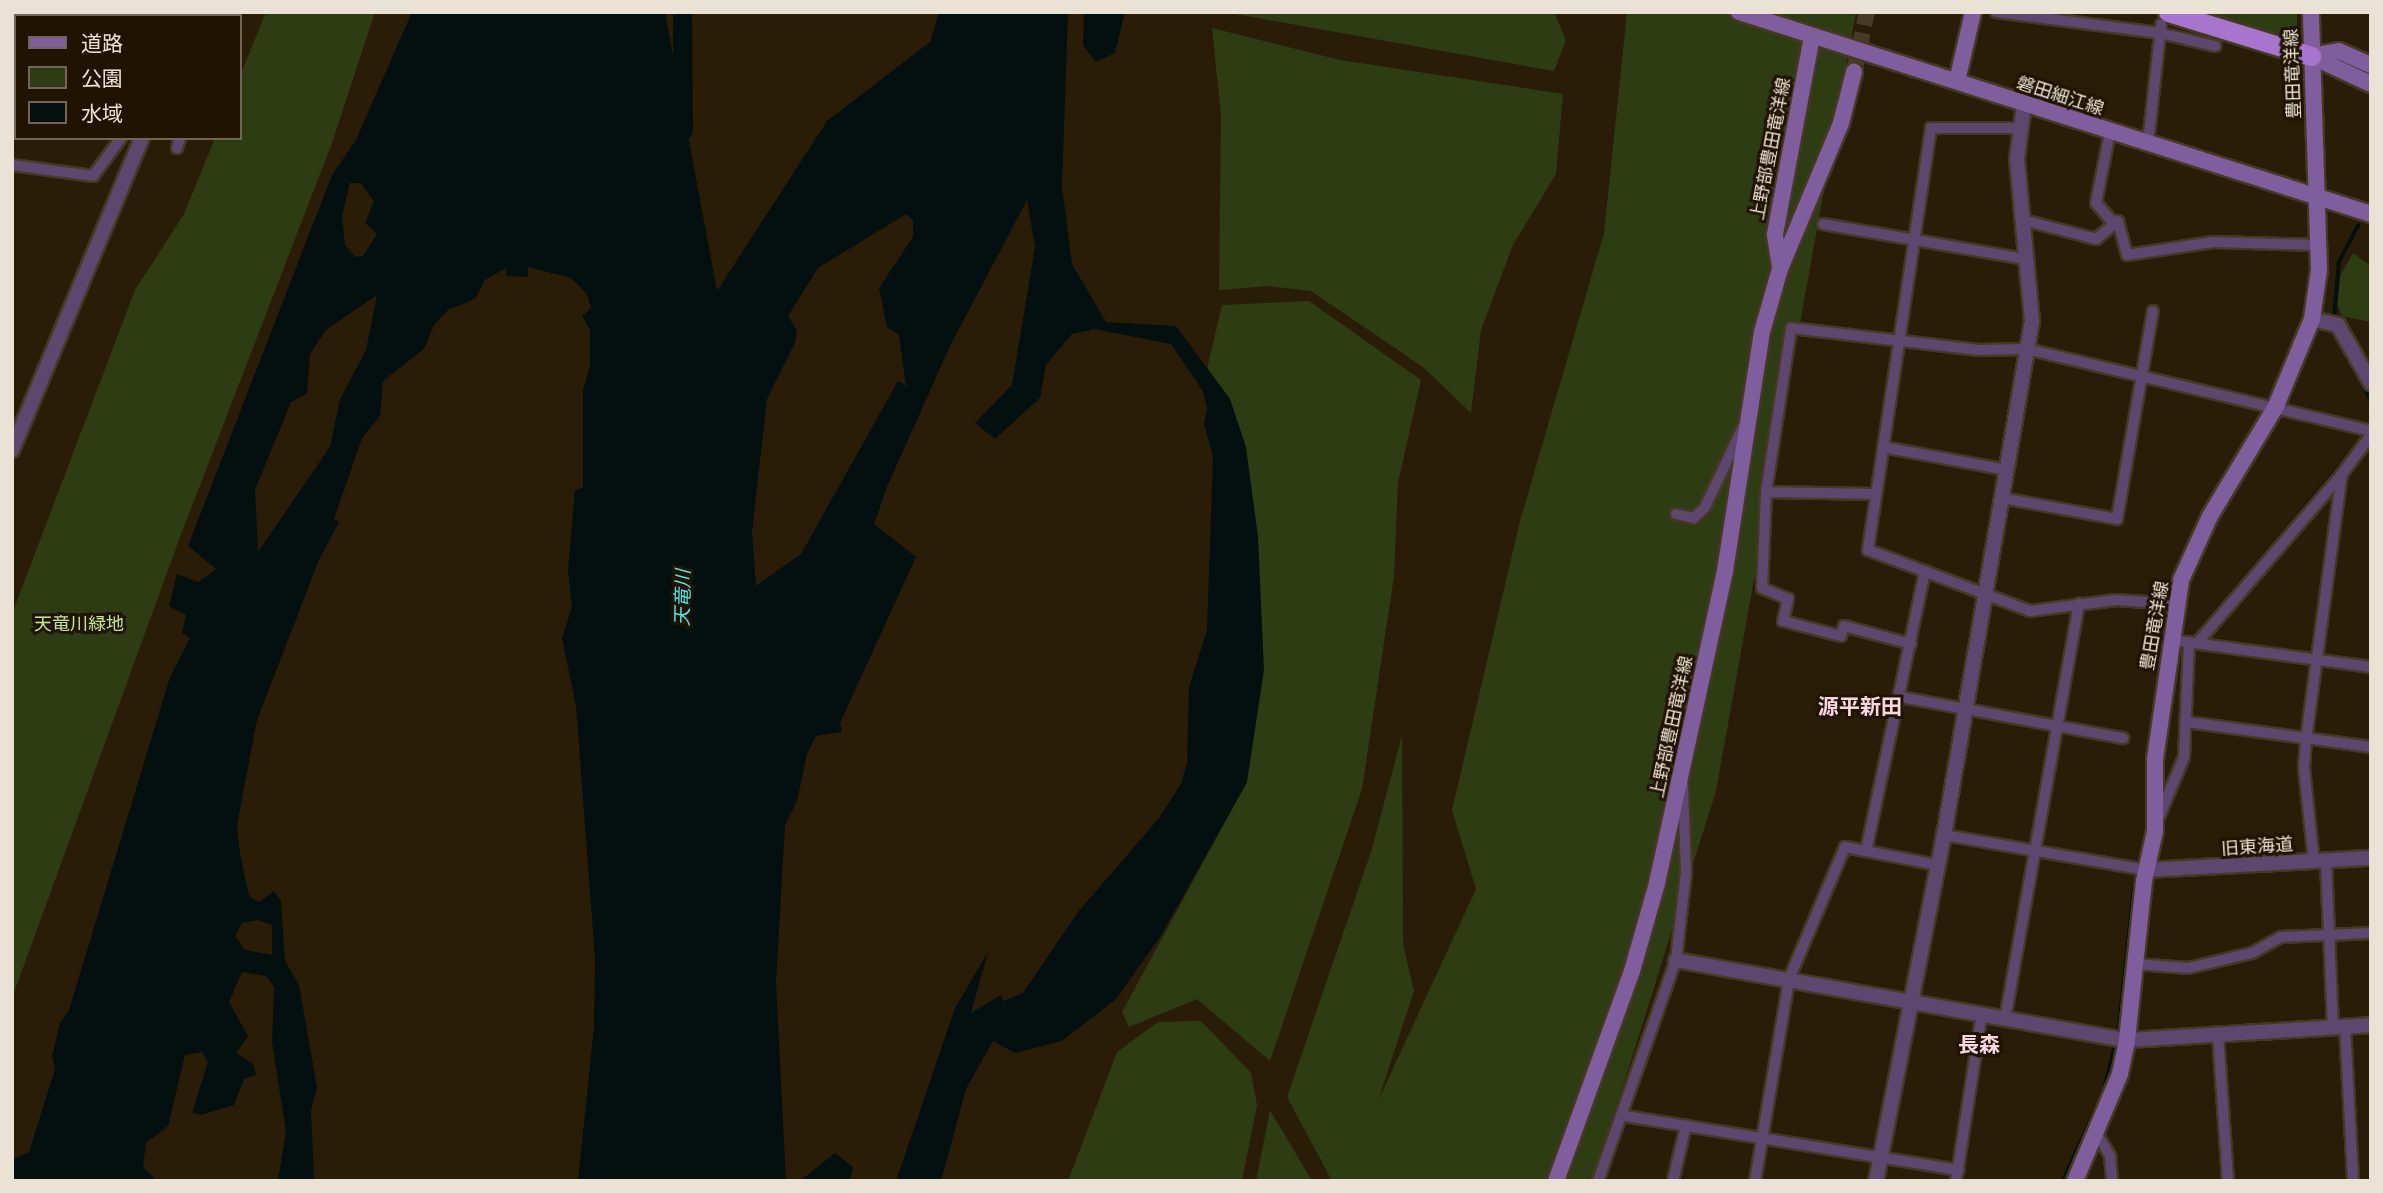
<!DOCTYPE html>
<html>
<head>
<meta charset="utf-8">
<style>
  body { margin:0 }
  #map { position:relative; width:2383px; height:1193px; overflow:hidden; background:#2a1d07; font-family:"Nunito Sans","Noto Sans JP",sans-serif }
  div>[style] { position:absolute }
  [style*='--x'] { left:calc(var(--x)*1px); top:calc(var(--y)*1px); width:calc(var(--w)*1px); rotate:calc(var(--a)*1deg) }
  .green>* { inset:0; background:#2e3c14 }
  .water>* { inset:0; background:#040f10 }
  .stream>* { height:3.5px; margin:-1.75px; padding:0 1.75px; transform-origin:1.75px; border-radius:1.75px; background:#040f10 }
  .river>* { height:19px; margin:-9.5px; padding:0 9.5px; transform-origin:9.5px; border-radius:9.5px; background:#040f10 }
  .secondary-tunnel>* { height:16px; margin-top:-8px; transform-origin:0; background:repeating-linear-gradient(90deg,#473b26 0 16px,transparent 0 24px) }
  .roads { filter:drop-shadow(2px 0 #453924) drop-shadow(-2px 0 #453924) drop-shadow(0 2px #453924) drop-shadow(0 -2px #453924) }
  .minor>* { height:10px; margin:-5px; padding:0 5px; transform-origin:5px; border-radius:5px; background:#5d476f }
  .tertiary>* { height:14px; margin:-7px; padding:0 7px; transform-origin:7px; border-radius:7px; background:#5d476f }
  .secondary>* { height:16px; margin:-8px; padding:0 8px; transform-origin:8px; border-radius:8px; background:#805d9c }
  .trunk>* { height:19px; margin:-9.5px; padding:0 9.5px; transform-origin:9.5px; border-radius:9.5px; background:#a774ce }
  span { translate:-50% -50%; white-space:nowrap; text-align:center; line-height:1.15; -webkit-text-stroke:6px #201401; paint-order:stroke }
  .street-label { font-size:18px; color:#eae2d4 }
  .park-label { font-size:18px; color:#c3e78d }
  .water-label { font-size:19px; color:#53e4f0; font-style:italic }
  .quarter-label { font-size:21px; color:#f8d7e3; font-weight:700 }
  .frame { position:absolute; inset:0; border:14px solid #eae2d4; pointer-events:none }
  .legend { position:absolute; left:14px; top:14px; width:228px; height:126px; box-sizing:border-box; background:#201401; border:2px solid #716655; margin:0; padding:9px 12px; list-style:none; font-size:21px; color:#eae2d4 }
  .legend li { display:flex; align-items:center; gap:14px; height:35px }
  .legend b { width:35px; border:2px solid #716655 }
</style>
</head>
<body>
<div id="map">
  <div class="green">
    <div style="clip-path:polygon(266px 12px,375px 12px,332px 143px,180px 537px,12px 998px,12px 614px,135px 290px,184px 214px,215px 138px,240px 138px,240px 76px)"></div>
    <div style="clip-path:polygon(1224px 12px,1554px 12px,1566px 40px,1554px 71px)"></div>
    <div style="clip-path:polygon(1627px 12px,1856px 12px,1716px 791px,1593px 1181px,1332px 1181px,1287px 1097px,1372px 849px,1402px 735px,1403px 944px,1414px 991px,1378px 1101px,1476px 889px,1452px 810px,1520px 521px,1604px 233px)"></div>
    <div style="clip-path:polygon(2189px 12px,2297px 12px,2297px 34px,2293px 40px)"></div>
    <div style="clip-path:polygon(1212px 28px,1340px 60px,1563px 94px,1556px 174px,1513px 245px,1481px 330px,1471px 413px,1423px 367px,1311px 291px,1268px 286px,1219px 290px,1221px 115px)"></div>
    <div style="clip-path:polygon(2353px 253px,2371px 266px,2371px 322px,2342px 316px,2337px 304px,2340px 276px)"></div>
    <div style="clip-path:polygon(1309px 301px,1421px 380px,1398px 483px,1394px 576px,1362px 789px,1270px 1061px,1197px 999px,1129px 1027px,1122px 1012px,1247px 782px,1213px 382px,1206px 373px,1222px 305px)"></div>
    <div style="clip-path:polygon(1201px 1021px,1251px 1073px,1257px 1105px,1242px 1181px,1068px 1181px,1117px 1052px,1158px 1022px)"></div>
    <div style="clip-path:polygon(1270px 1110px,1312px 1181px,1256px 1181px)"></div>
  </div>
  <div class="water">
    <div style="clip-path:polygon(evenodd,412px 12px,665px 12px,717px 291px,827px 121px,930px 42px,939px 12px,1068px 12px,1062px 187px,1072px 264px,1106px 322px,1176px 326px,1230px 399px,1246px 447px,1258px 537px,1264px 670px,1247px 782px,1160px 937px,1116px 999px,1062px 1041px,1015px 1053px,993px 1041px,966px 1089px,941px 1181px,896px 1181px,955px 1008px,988px 952px,971px 1013px,1001px 995px,1004px 1001px,1023px 993px,1078px 912px,1159px 818px,1181px 784px,1187px 763px,1189px 687px,1207px 630px,1213px 456px,1204px 424px,1207px 409px,1203px 391px,1171px 344px,1094px 329px,1072px 334px,1046px 365px,1040px 398px,995px 439px,975px 423px,1012px 385px,1035px 247px,1027px 200px,950px 346px,887px 487px,874px 524px,916px 557px,840px 723px,842px 732px,816px 736px,807px 754px,797px 801px,785px 825px,776px 983px,786px 1181px,578px 1181px,594px 1027px,595px 958px,576px 706px,562px 638px,572px 607px,568px 571px,575px 490px,583px 488px,583px 390px,590px 366px,590px 330px,582px 316px,591px 308px,587px 294px,571px 278px,528px 267px,528px 277px,506px 276px,506px 268px,485px 280px,475px 299px,448px 310px,434px 325px,424px 349px,383px 381px,380px 416px,362px 438px,334px 519px,339px 522px,319px 560px,257px 720px,237px 825px,240px 854px,249px 896px,259px 902px,274px 891px,281px 901px,285px 961px,299px 985px,317px 1087px,311px 1111px,314px 1181px,278px 1181px,286px 1131px,272px 1042px,274px 987px,266px 976px,242px 972px,229px 1002px,248px 1036px,236px 1053px,253px 1064px,256px 1075px,244px 1079px,234px 1105px,201px 1115px,192px 1113px,208px 1062px,202px 1052px,185px 1055px,168px 1126px,146px 1143px,143px 1167px,157px 1181px,12px 1181px,12px 1160px,29px 1152px,55px 1069px,52px 1056px,60px 1023px,69px 1010px,170px 677px,190px 638px,182px 633px,186px 615px,169px 606px,177px 574px,198px 582px,216px 569px,188px 546px,332px 175px,356px 140px,412px 12px,350px 183px,361px 183px,374px 201px,365px 223px,377px 234px,363px 256px,355px 257px,345px 245px,342px 216px,350px 183px,412px 12px,906px 214px,913px 221px,913px 237px,879px 288px,887px 327px,899px 335px,906px 386px,898px 381px,801px 554px,756px 586px,752px 532px,767px 399px,795px 343px,797px 330px,788px 316px,818px 268px,906px 214px,412px 12px,377px 295px,366px 350px,340px 399px,330px 447px,258px 552px,255px 490px,291px 402px,307px 394px,310px 354px,326px 330px,377px 295px,412px 12px,258px 920px,272px 925px,272px 955px,245px 950px,235px 936px,242px 923px,258px 920px)"></div>
    <div style="clip-path:polygon(1084px 12px,1125px 12px,1115px 53px,1096px 62px,1083px 45px)"></div>
    <div style="clip-path:polygon(835px 1153px,853px 1167px,850px 1181px,800px 1181px)"></div>
  </div>
  <div class="stream">
    <div style="--x:2334;--y:320;--w:58;--a:-85.1"></div>
    <div style="--x:2339;--y:262;--w:41;--a:-62.2"></div>
    <div style="--x:2335;--y:331;--w:78;--a:62.4"></div>
    <div style="--x:2200;--y:631;--w:238;--a:-49.6"></div>
    <div style="--x:2118;--y:1035;--w:148;--a:-83.8"></div>
    <div style="--x:2134;--y:888;--w:47;--a:-76.6"></div>
    <div style="--x:2063;--y:1181;--w:100;--a:-65.7"></div>
    <div style="--x:2104;--y:1090;--w:49;--a:-76"></div>
  </div>
  <div class="river">
    <div style="--x:682;--y:12;--w:118;--a:89.5"></div>
  </div>
  <div class="secondary-tunnel">
    <div style="--x:1854;--y:72;--w:61;--a:-77.8"></div>
  </div>
  <div class="roads">
    <div class="minor">
      <div style="--x:1996;--y:12;--w:165;--a:7.3"></div>
      <div style="--x:2160;--y:33;--w:57;--a:13.3"></div>
      <div style="--x:209;--y:16;--w:4;--a:-76"></div>
      <div style="--x:12;--y:28;--w:4;--a:0"></div>
      <div style="--x:2017;--y:128;--w:86;--a:180"></div>
      <div style="--x:1931;--y:128;--w:427;--a:98.5"></div>
      <div style="--x:1868;--y:550;--w:173;--a:20.6"></div>
      <div style="--x:2030;--y:611;--w:87;--a:-7.3"></div>
      <div style="--x:2116;--y:600;--w:60;--a:3.8"></div>
      <div style="--x:2110;--y:132;--w:72;--a:101.2"></div>
      <div style="--x:2096;--y:203;--w:28;--a:49"></div>
      <div style="--x:2148;--y:143;--w:119;--a:-83.7"></div>
      <div style="--x:177;--y:148;--w:10;--a:-73"></div>
      <div style="--x:12;--y:165;--w:82;--a:7.7"></div>
      <div style="--x:93;--y:176;--w:47;--a:-53.6"></div>
      <div style="--x:2023;--y:220;--w:75;--a:14.6"></div>
      <div style="--x:2096;--y:239;--w:28;--a:-39"></div>
      <div style="--x:2118;--y:221;--w:35;--a:75"></div>
      <div style="--x:2127;--y:255;--w:87;--a:-8.6"></div>
      <div style="--x:2213;--y:242;--w:105;--a:1.6"></div>
      <div style="--x:1823;--y:224;--w:206;--a:9.8"></div>
      <div style="--x:1883;--y:447;--w:126;--a:10.5"></div>
      <div style="--x:1766;--y:492;--w:110;--a:1"></div>
      <div style="--x:2002;--y:498;--w:117;--a:10.3"></div>
      <div style="--x:2117;--y:519;--w:211;--a:-80.2"></div>
      <div style="--x:1676;--y:514;--w:18;--a:13"></div>
      <div style="--x:1694;--y:518;--w:16;--a:-45"></div>
      <div style="--x:1705;--y:507;--w:89;--a:-64.6"></div>
      <div style="--x:2171;--y:640;--w:202;--a:7.7"></div>
      <div style="--x:2198;--y:642;--w:221;--a:-49.4"></div>
      <div style="--x:1911;--y:644;--w:69;--a:-165"></div>
      <div style="--x:1844;--y:626;--w:10;--a:107"></div>
      <div style="--x:1841;--y:636;--w:60;--a:-165.5"></div>
      <div style="--x:1783;--y:621;--w:23;--a:-77"></div>
      <div style="--x:1788;--y:599;--w:28;--a:-157"></div>
      <div style="--x:1762;--y:588;--w:96;--a:-87.6"></div>
      <div style="--x:1766;--y:492;--w:166;--a:-81.3"></div>
      <div style="--x:1791;--y:328;--w:187;--a:6.7"></div>
      <div style="--x:1977;--y:350;--w:50;--a:-1.1"></div>
      <div style="--x:2027;--y:349;--w:354;--a:13.4"></div>
      <div style="--x:1901;--y:697;--w:226;--a:10.5"></div>
      <div style="--x:2187;--y:722;--w:186;--a:7.7"></div>
      <div style="--x:2158;--y:819;--w:67;--a:-67.2"></div>
      <div style="--x:2184;--y:757;--w:115;--a:-87.5"></div>
      <div style="--x:1944;--y:835;--w:205;--a:9.8"></div>
      <div style="--x:1866;--y:851;--w:286;--a:-78.1"></div>
      <div style="--x:2326;--y:861;--w:165;--a:87.6"></div>
      <div style="--x:2314;--y:862;--w:95;--a:-96.1"></div>
      <div style="--x:2304;--y:768;--w:29;--a:-86"></div>
      <div style="--x:2306;--y:739;--w:267;--a:-82.3"></div>
      <div style="--x:2342;--y:474;--w:49;--a:-53.4"></div>
      <div style="--x:2136;--y:964;--w:52;--a:4.4"></div>
      <div style="--x:2188;--y:968;--w:66;--a:-13.2"></div>
      <div style="--x:2252;--y:953;--w:33;--a:-29"></div>
      <div style="--x:2281;--y:937;--w:90;--a:-2.5"></div>
      <div style="--x:2005;--y:1019;--w:422;--a:-79.9"></div>
      <div style="--x:2345;--y:1026;--w:155;--a:87"></div>
      <div style="--x:2218;--y:1034;--w:147;--a:86.1"></div>
      <div style="--x:1625;--y:1116;--w:338;--a:9.2"></div>
      <div style="--x:2097;--y:1134;--w:26;--a:59"></div>
      <div style="--x:2110;--y:1156;--w:25;--a:85"></div>
      <div style="--x:1598;--y:1181;--w:234;--a:-70.6"></div>
      <div style="--x:1676;--y:960;--w:89;--a:-83.5"></div>
      <div style="--x:1686;--y:872;--w:88;--a:-92"></div>
      <div style="--x:1673;--y:1181;--w:57;--a:-76.9"></div>
      <div style="--x:1755;--y:1181;--w:205;--a:-80.4"></div>
      <div style="--x:1789;--y:979;--w:143;--a:-67"></div>
      <div style="--x:1845;--y:847;--w:95;--a:11"></div>
      <div style="--x:1956;--y:1181;--w:169;--a:-81.2"></div>
    </div>
    <div class="tertiary">
      <div style="--x:197;--y:16;--w:4;--a:-63"></div>
      <div style="--x:2312;--y:319;--w:27;--a:13"></div>
      <div style="--x:2338;--y:325;--w:67;--a:60.4"></div>
      <div style="--x:12;--y:450;--w:338;--a:-67.4"></div>
      <div style="--x:2146;--y:870;--w:225;--a:-3.1"></div>
      <div style="--x:1676;--y:960;--w:458;--a:10.1"></div>
      <div style="--x:2127;--y:1040;--w:244;--a:-3.5"></div>
      <div style="--x:1876;--y:1181;--w:353;--a:-78.9"></div>
      <div style="--x:1944;--y:835;--w:521;--a:-80.28"></div>
      <div style="--x:2032;--y:321;--w:164;--a:-95.3"></div>
      <div style="--x:2017;--y:158;--w:53;--a:-82.5"></div>
    </div>
    <div class="secondary">
      <div style="--x:1739;--y:12;--w:663;--a:17.72"></div>
      <div style="--x:2311;--y:56;--w:66;--a:25"></div>
      <div style="--x:2311;--y:56;--w:28;--a:-10"></div>
      <div style="--x:2339;--y:51;--w:35;--a:24"></div>
      <div style="--x:1957;--y:81;--w:71;--a:-76.9"></div>
      <div style="--x:1780;--y:267;--w:33;--a:-99"></div>
      <div style="--x:1775;--y:234;--w:201;--a:-79.4"></div>
      <div style="--x:1556;--y:1181;--w:223;--a:-70.1"></div>
      <div style="--x:1632;--y:971;--w:91;--a:-74.1"></div>
      <div style="--x:1657;--y:883;--w:319;--a:-77.7"></div>
      <div style="--x:1725;--y:571;--w:242;--a:-81.2"></div>
      <div style="--x:1762;--y:332;--w:66;--a:-74.1"></div>
      <div style="--x:1780;--y:269;--w:158;--a:-67.3"></div>
      <div style="--x:1841;--y:123;--w:53;--a:-75.7"></div>
      <div style="--x:2075;--y:1181;--w:116;--a:-67.2"></div>
      <div style="--x:2120;--y:1074;--w:35;--a:-78"></div>
      <div style="--x:2127;--y:1040;--w:160;--a:-83.9"></div>
      <div style="--x:2144;--y:881;--w:51;--a:-77.6"></div>
      <div style="--x:2155;--y:831;--w:72;--a:-90"></div>
      <div style="--x:2155;--y:759;--w:181;--a:-81.7"></div>
      <div style="--x:2181;--y:580;--w:70;--a:-65.6"></div>
      <div style="--x:2210;--y:516;--w:128;--a:-59"></div>
      <div style="--x:2276;--y:406;--w:94;--a:-67.5"></div>
      <div style="--x:2312;--y:319;--w:49;--a:-81.9"></div>
      <div style="--x:2319;--y:270;--w:258;--a:-91.8"></div>
    </div>
    <div class="trunk">
      <div style="--x:2168;--y:12;--w:150;--a:17.1"></div>
    </div>
  </div>
  <div class="street-label">
    <span style="left:2293px;top:74px;rotate:-92deg">豊田竜洋線</span>
    <span style="left:2060px;top:96px;rotate:18deg">磐田細江線</span>
    <span style="left:1771px;top:149px;rotate:-79deg">上野部豊田竜洋線</span>
    <span style="left:2155px;top:626px;rotate:-80deg">豊田竜洋線</span>
    <span style="left:1672px;top:727px;rotate:-78deg">上野部豊田竜洋線</span>
    <span style="left:2257px;top:847px;rotate:-4deg">旧東海道</span>
  </div>
  <div class="park-label">
    <span style="left:79px;top:624px">天竜川緑地</span>
  </div>
  <div class="water-label">
    <span style="left:684px;top:598px;rotate:-89deg">天竜川</span>
  </div>
  <div class="quarter-label">
    <span style="left:1860px;top:707px">源平新田</span>
    <span style="left:1979px;top:1045px">長森</span>
  </div>
  <div class="frame"></div>
  <ul class="legend">
  <li><b style="height:9px;background:#805d9c"></b>道路</li>
  <li><b style="height:19px;background:#2e3c14"></b>公園</li>
  <li><b style="height:19px;background:#040f10"></b>水域</li>
  </ul>
</div>
</body>
</html>
